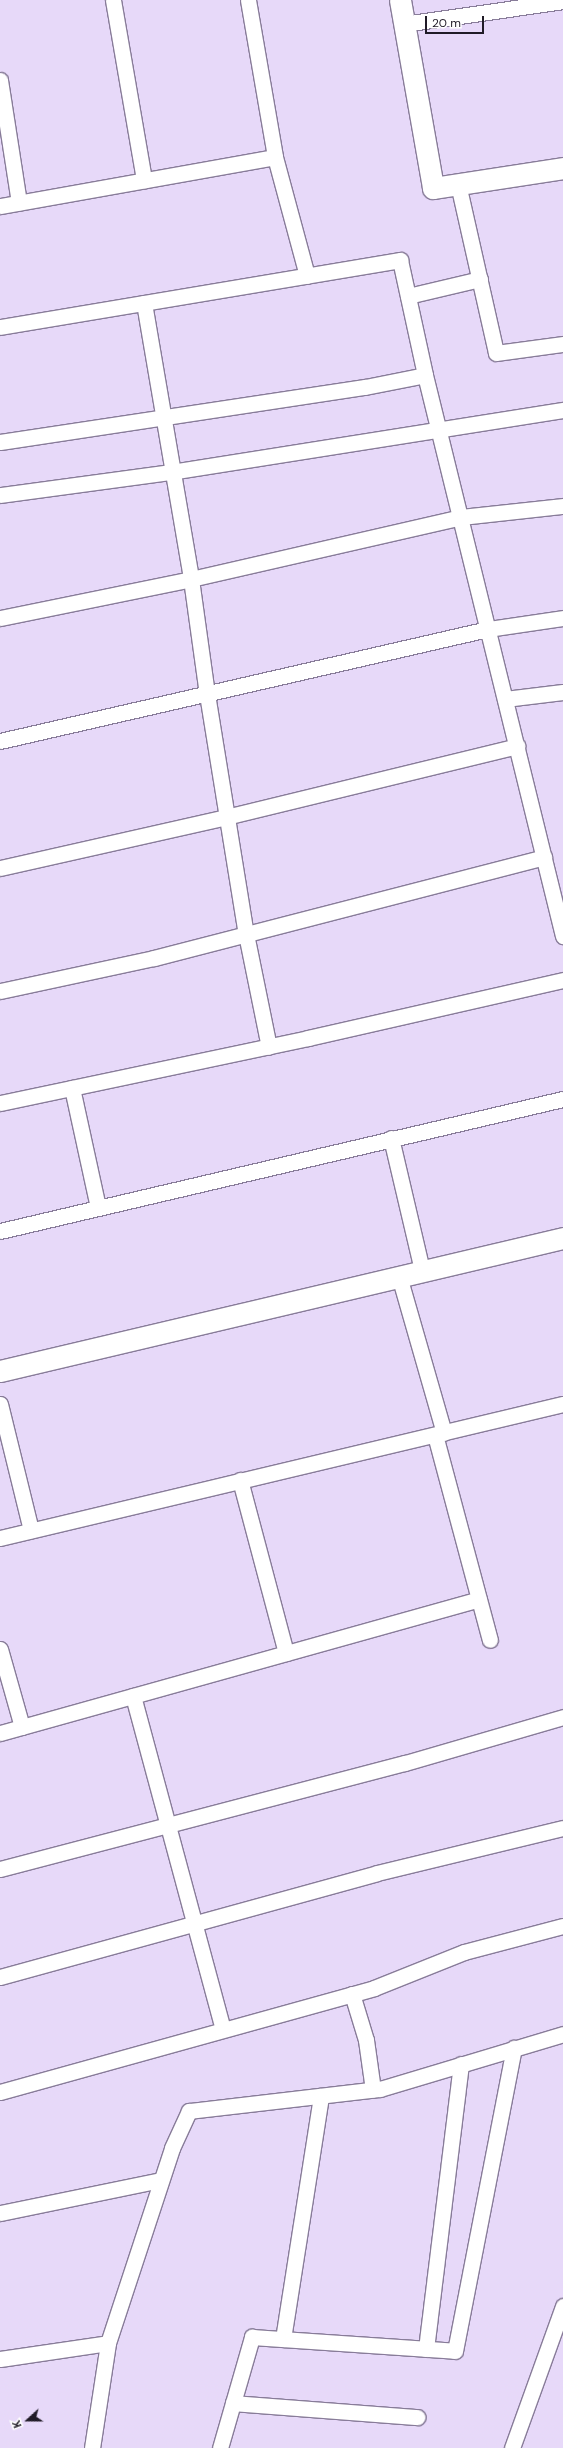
<!DOCTYPE html>
<html>
<head>
<meta charset="utf-8">
<style>
  body { margin:0 }
  #map { position:relative; width:563px; height:2448px; overflow:hidden; background:#e7d9f9; font-family:"DM Sans",sans-serif }
  div>[style] { position:absolute }
  [style*='--x'] { left:calc(var(--x)*1px); top:calc(var(--y)*1px); width:calc(var(--w)*1px); rotate:calc(var(--a)*1deg) }
  .roads { filter:drop-shadow(1px 0 #887c99) drop-shadow(-1px 0 #887c99) drop-shadow(0 1px #887c99) drop-shadow(0 -1px #887c99) }
  .street>* { height:15px; margin:-7.5px; padding:0 7.5px; transform-origin:7.5px; border-radius:7.5px; background:#fff }
  .secondary>* { height:21px; margin:-10.5px; padding:0 10.5px; transform-origin:10.5px; border-radius:10.5px; background:#fff }
  span { translate:-50% -50%; white-space:nowrap; text-align:center; line-height:1.15; -webkit-text-stroke:3px #fff; paint-order:stroke }
  .north { position:absolute; left:8px; top:2400px; width:40px; height:40px; -webkit-text-stroke:3px #fff; paint-order:stroke; rotate:249deg; font-size:11px; font-weight:700; line-height:16px; text-align:center; color:#201b27 }
  .north::after { content:''; display:block; margin:auto; width:14px; height:18px; background:#201b27; clip-path:polygon(50% 0,100% 100%,50% 72%,0 100%) }
  .scale { position:absolute; left:425px; top:16px; width:59px; height:18px; box-sizing:border-box; border:2px solid #201b27; border-top:0; padding-left:5px; font-size:12px; line-height:14px; white-space:nowrap; color:#201b27; -webkit-text-stroke:3px #fff; paint-order:stroke }
</style>
</head>
<body>
<div id="map">
  <div class="roads">
    <div class="street">
      <div style="--x:113;--y:0;--w:183;--a:80.2"></div>
      <div style="--x:248;--y:0;--w:159;--a:80.2"></div>
      <div style="--x:275;--y:157;--w:123;--a:74.9"></div>
      <div style="--x:404;--y:24;--w:161;--a:-8.2"></div>
      <div style="--x:0;--y:80;--w:124;--a:81.2"></div>
      <div style="--x:458;--y:184;--w:173;--a:77.3"></div>
      <div style="--x:496;--y:353;--w:68;--a:-7.7"></div>
      <div style="--x:0;--y:206;--w:279;--a:-10.1"></div>
      <div style="--x:408;--y:296;--w:74;--a:-13.3"></div>
      <div style="--x:144;--y:303;--w:280;--a:80.3"></div>
      <div style="--x:191;--y:579;--w:116;--a:82.1"></div>
      <div style="--x:207;--y:694;--w:243;--a:80.8"></div>
      <div style="--x:246;--y:934;--w:115;--a:78.5"></div>
      <div style="--x:0;--y:327;--w:406;--a:-9.5"></div>
      <div style="--x:400;--y:260;--w:118;--a:77.7"></div>
      <div style="--x:425;--y:375;--w:578;--a:76.18"></div>
      <div style="--x:0;--y:442;--w:369;--a:-8.6"></div>
      <div style="--x:365;--y:387;--w:61;--a:-11.3"></div>
      <div style="--x:0;--y:495;--w:173;--a:-7.7"></div>
      <div style="--x:171;--y:472;--w:397;--a:-9"></div>
      <div style="--x:0;--y:618;--w:195;--a:-11.5"></div>
      <div style="--x:191;--y:579;--w:277;--a:-12.9"></div>
      <div style="--x:461;--y:517;--w:103;--a:-6.2"></div>
      <div style="--x:505;--y:699;--w:58;--a:-6.9"></div>
      <div style="--x:0;--y:741;--w:501;--a:-12.93"></div>
      <div style="--x:488;--y:629;--w:76;--a:-8.3"></div>
      <div style="--x:0;--y:868;--w:232;--a:-12.7"></div>
      <div style="--x:226;--y:817;--w:300;--a:-13.7"></div>
      <div style="--x:0;--y:991;--w:157;--a:-12.1"></div>
      <div style="--x:154;--y:958;--w:403;--a:-14.5"></div>
      <div style="--x:72;--y:1088;--w:122;--a:77.7"></div>
      <div style="--x:0;--y:1103;--w:315;--a:-11.9"></div>
      <div style="--x:308;--y:1038;--w:262;--a:-12.8"></div>
      <div style="--x:391;--y:1138;--w:136;--a:76.8"></div>
      <div style="--x:0;--y:1231;--w:578;--a:-13.2"></div>
      <div style="--x:399;--y:1276;--w:163;--a:74"></div>
      <div style="--x:0;--y:1404;--w:130;--a:76.2"></div>
      <div style="--x:435;--y:1435;--w:212;--a:75"></div>
      <div style="--x:240;--y:1480;--w:179;--a:75.1"></div>
      <div style="--x:0;--y:1538;--w:579;--a:-13.39"></div>
      <div style="--x:0;--y:1649;--w:81;--a:74.2"></div>
      <div style="--x:133;--y:1696;--w:345;--a:74.9"></div>
      <div style="--x:0;--y:1733;--w:497;--a:-15.6"></div>
      <div style="--x:0;--y:1869;--w:419;--a:-14.7"></div>
      <div style="--x:405;--y:1763;--w:165;--a:-16.2"></div>
      <div style="--x:0;--y:1977;--w:391;--a:-15.4"></div>
      <div style="--x:377;--y:1873;--w:191;--a:-13.6"></div>
      <div style="--x:352;--y:1994;--w:48;--a:73.1"></div>
      <div style="--x:366;--y:2040;--w:50;--a:82"></div>
      <div style="--x:0;--y:2092;--w:388;--a:-15.5"></div>
      <div style="--x:374;--y:1988;--w:97;--a:-21.8"></div>
      <div style="--x:464;--y:1952;--w:102;--a:-14.7"></div>
      <div style="--x:0;--y:2213;--w:164;--a:-11.6"></div>
      <div style="--x:283;--y:2339;--w:246;--a:-81.1"></div>
      <div style="--x:426;--y:2349;--w:287;--a:-83"></div>
      <div style="--x:0;--y:2359;--w:109;--a:-8.4"></div>
      <div style="--x:233;--y:2403;--w:185;--a:4.4"></div>
      <div style="--x:92;--y:2448;--w:106;--a:-81.3"></div>
      <div style="--x:108;--y:2343;--w:205;--a:-71.8"></div>
      <div style="--x:172;--y:2148;--w:41;--a:-65.3"></div>
      <div style="--x:189;--y:2111;--w:192;--a:-6.6"></div>
      <div style="--x:380;--y:2089;--w:191;--a:-16.7"></div>
      <div style="--x:220;--y:2448;--w:116;--a:-73.9"></div>
      <div style="--x:252;--y:2337;--w:203;--a:3.9"></div>
      <div style="--x:455;--y:2351;--w:309;--a:-79"></div>
      <div style="--x:512;--y:2448;--w:151;--a:-70.2"></div>
    </div>
    <div class="secondary">
      <div style="--x:400;--y:0;--w:191;--a:80"></div>
      <div style="--x:433;--y:188;--w:132;--a:-8.7"></div>
      <div style="--x:0;--y:1371;--w:578;--a:-13.29"></div>
    </div>
  </div>
  <div class="north">K</div>
  <div class="scale">20 m</div>
</div>
</body>
</html>
